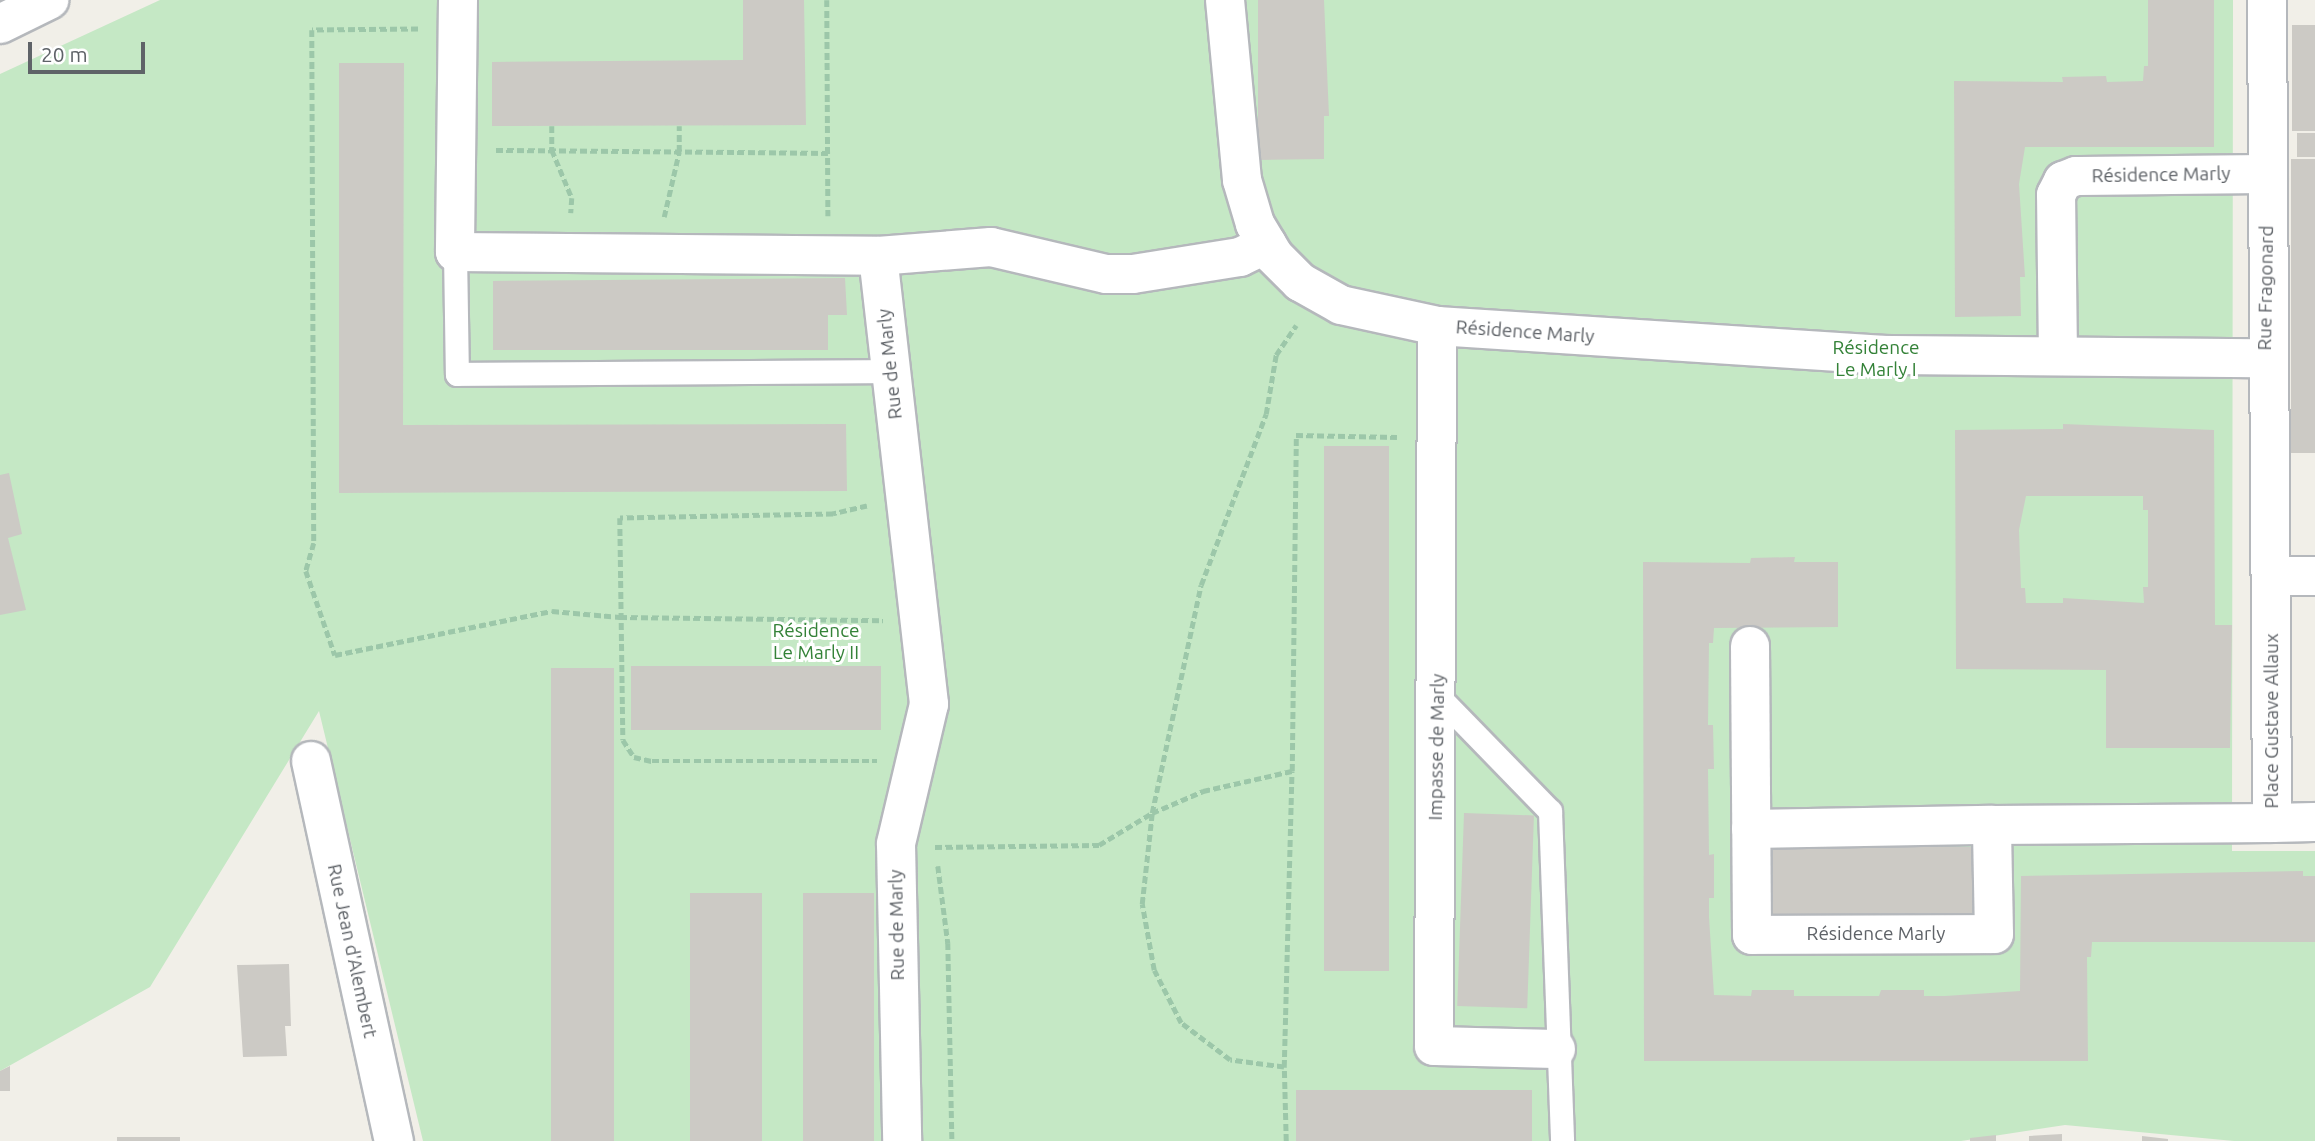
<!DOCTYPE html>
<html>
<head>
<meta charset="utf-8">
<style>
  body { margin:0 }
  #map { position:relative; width:2315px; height:1141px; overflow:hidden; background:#f1efe8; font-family:Ubuntu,sans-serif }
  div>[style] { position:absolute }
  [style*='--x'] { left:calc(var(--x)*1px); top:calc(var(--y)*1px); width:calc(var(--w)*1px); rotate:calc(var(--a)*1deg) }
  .green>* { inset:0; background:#c5e8c5 }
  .building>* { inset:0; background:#cccac5; transform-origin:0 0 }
  .path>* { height:4.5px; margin-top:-2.25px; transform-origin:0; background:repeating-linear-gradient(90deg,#9cc7a9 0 7px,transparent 0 10.5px) }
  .roads { filter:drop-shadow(2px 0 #b5b8bc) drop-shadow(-2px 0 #b5b8bc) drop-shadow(0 2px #b5b8bc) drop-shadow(0 -2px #b5b8bc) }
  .lane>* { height:23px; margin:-11.5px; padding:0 11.5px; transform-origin:11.5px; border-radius:11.5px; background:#fff }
  .street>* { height:38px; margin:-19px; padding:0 19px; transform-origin:19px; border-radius:19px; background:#fff }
  .secondary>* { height:38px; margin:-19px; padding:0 19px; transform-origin:19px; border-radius:19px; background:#fff }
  span { translate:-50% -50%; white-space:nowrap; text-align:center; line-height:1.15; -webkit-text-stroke:6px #fff; paint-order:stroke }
  .street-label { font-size:19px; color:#5f6368 }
  .park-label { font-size:19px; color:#348238 }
  .scale { position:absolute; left:28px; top:42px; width:117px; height:32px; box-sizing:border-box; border:4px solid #5f6368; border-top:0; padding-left:9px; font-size:21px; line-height:24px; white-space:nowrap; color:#5f6368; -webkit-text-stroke:5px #fff; paint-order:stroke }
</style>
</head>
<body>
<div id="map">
  <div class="green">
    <div style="clip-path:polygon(160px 0,2233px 0,2232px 851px,2315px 851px,2315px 1141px,2234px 1141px,2065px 1125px,1961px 1141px,423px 1141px,319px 711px,150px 987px,0 1071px,0 74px)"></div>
  </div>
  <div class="building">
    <div style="clip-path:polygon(743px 0,804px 0,806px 125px,492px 126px,492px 62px,743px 60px)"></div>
    <div style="clip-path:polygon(1258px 0,1324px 0,1329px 116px,1324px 116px,1324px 159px,1258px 160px)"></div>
    <div style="clip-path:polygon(2148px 0,2214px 0,2214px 147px,2025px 147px,2019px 184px,2025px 277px,2020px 277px,2021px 316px,1955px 317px,1954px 81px,2063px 82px,2062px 77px,2106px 76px,2107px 82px,2143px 81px,2144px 66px,2148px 66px)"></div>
    <div style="left:2292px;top:25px;width:23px;height:106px"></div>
    <div style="clip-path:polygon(339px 63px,404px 63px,403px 425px,846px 424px,847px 491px,339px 493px)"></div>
    <div style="left:2297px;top:133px;width:18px;height:24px"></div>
    <div style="left:2291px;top:159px;width:24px;height:294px"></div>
    <div style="clip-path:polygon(845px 278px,847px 315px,828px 315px,828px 350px,493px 350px,493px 281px)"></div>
    <div style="clip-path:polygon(evenodd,2063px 424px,2214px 430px,2215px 625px,2232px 625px,2230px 748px,2106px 748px,2106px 670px,1956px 669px,1955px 430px,2063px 429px,2063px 424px,2026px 496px,2143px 496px,2143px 510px,2148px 510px,2148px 587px,2143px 587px,2144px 603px,2063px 598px,2063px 603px,2026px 603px,2025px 588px,2021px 588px,2019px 530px,2026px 496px)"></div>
    <div style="left:1324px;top:446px;width:65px;height:525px"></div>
    <div style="clip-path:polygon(9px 473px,22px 534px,8px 538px,26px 610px,0 615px,0 475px)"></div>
    <div style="clip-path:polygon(1795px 557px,1794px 562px,1838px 562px,1838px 627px,1714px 628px,1713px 643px,1709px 643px,1708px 725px,1713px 725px,1714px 769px,1708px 769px,1709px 855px,1714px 854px,1714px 898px,1709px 898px,1709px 917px,1714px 995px,1751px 996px,1752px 990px,1794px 990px,1794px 996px,1879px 996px,1881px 990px,1924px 990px,1924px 996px,1945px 996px,2020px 991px,2021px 876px,2303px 871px,2303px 876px,2315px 876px,2315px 942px,2092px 942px,2091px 957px,2087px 957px,2088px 1061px,1644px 1061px,1643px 562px,1750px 563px,1751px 558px)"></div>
    <div style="left:881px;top:666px;width:64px;height:250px;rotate:90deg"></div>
    <div style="left:614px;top:668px;width:473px;height:63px;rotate:90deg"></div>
    <div style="left:1464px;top:813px;width:70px;height:193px;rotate:2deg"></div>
    <div style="left:1766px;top:847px;width:210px;height:71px"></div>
    <div style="left:690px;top:893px;width:72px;height:248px"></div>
    <div style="left:803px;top:893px;width:71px;height:248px"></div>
    <div style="clip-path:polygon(289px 964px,291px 1026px,285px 1026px,287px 1056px,243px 1057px,237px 965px)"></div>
    <div style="clip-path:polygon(10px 1066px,10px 1091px,0 1091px,0 1071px)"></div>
    <div style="left:1296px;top:1090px;width:236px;height:51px"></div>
    <div style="clip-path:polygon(2062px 1134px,2062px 1141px,2029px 1141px,2029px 1136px)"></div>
    <div style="clip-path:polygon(1996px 1135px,1996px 1141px,1970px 1141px,1970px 1138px)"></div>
    <div style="clip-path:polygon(2142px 1136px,2168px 1139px,2168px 1141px,2142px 1141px)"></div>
    <div style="left:117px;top:1137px;width:63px;height:4px"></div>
  </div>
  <div class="path">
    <div style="--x:827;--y:0;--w:216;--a:89.7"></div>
    <div style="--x:418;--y:29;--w:106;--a:179.5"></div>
    <div style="--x:312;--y:30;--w:513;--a:89.78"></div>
    <div style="--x:314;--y:543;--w:29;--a:106"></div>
    <div style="--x:306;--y:571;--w:89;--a:71"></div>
    <div style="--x:335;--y:655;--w:221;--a:-11.5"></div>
    <div style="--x:552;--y:611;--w:68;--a:5"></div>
    <div style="--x:620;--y:617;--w:263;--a:0.7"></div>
    <div style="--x:552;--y:126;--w:24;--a:90"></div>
    <div style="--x:552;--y:150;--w:52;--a:67.4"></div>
    <div style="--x:572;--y:198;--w:15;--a:94"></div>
    <div style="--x:496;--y:150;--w:332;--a:0.5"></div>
    <div style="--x:664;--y:217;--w:67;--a:-77"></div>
    <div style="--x:679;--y:152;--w:26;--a:-90"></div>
    <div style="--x:867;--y:506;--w:35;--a:167"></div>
    <div style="--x:833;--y:514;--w:213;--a:178.9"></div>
    <div style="--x:620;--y:518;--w:222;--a:89.2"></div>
    <div style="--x:623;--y:740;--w:20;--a:57"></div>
    <div style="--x:634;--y:757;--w:18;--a:13"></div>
    <div style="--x:652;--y:761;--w:225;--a:0"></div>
    <div style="--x:935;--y:847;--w:164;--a:-0.7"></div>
    <div style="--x:1099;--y:845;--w:62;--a:-31.1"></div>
    <div style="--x:1152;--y:813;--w:56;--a:-23.3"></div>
    <div style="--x:1203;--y:791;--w:91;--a:-12.7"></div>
    <div style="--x:1292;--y:771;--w:336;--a:-89.3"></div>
    <div style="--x:1296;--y:435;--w:101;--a:1.1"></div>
    <div style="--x:938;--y:866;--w:78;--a:82.6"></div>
    <div style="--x:948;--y:943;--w:198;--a:88.8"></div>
    <div style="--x:1284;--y:1067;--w:296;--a:-88.5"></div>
    <div style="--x:1286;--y:1141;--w:74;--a:-91.5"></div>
    <div style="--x:1284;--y:1067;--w:54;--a:-172.6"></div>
    <div style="--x:1230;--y:1060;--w:61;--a:-142.9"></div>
    <div style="--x:1181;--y:1023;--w:59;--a:-117"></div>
    <div style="--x:1154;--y:970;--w:67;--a:-100.3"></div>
    <div style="--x:1142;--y:904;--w:92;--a:-83.7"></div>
    <div style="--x:1152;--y:813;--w:233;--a:-77.9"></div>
    <div style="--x:1201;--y:585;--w:183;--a:-69.2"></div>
    <div style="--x:1266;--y:414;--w:60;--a:-80.4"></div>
    <div style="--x:1276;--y:355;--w:36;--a:-56"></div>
  </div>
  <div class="roads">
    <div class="lane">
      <div style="--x:455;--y:252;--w:122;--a:89.1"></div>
      <div style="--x:457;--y:374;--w:434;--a:-0.4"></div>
      <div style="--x:1437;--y:695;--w:162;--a:45.8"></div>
      <div style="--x:1550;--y:811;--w:330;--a:87.9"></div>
    </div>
    <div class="street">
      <div style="--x:458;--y:0;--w:252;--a:90.7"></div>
      <div style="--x:455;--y:252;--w:423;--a:0.5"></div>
      <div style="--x:878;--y:256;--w:113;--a:-4.6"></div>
      <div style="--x:991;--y:247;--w:118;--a:13.2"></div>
      <div style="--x:1106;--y:274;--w:27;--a:0"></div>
      <div style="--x:1133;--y:274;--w:108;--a:-9"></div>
      <div style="--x:1240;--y:257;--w:30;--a:-26"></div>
      <div style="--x:1225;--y:0;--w:181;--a:84.6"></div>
      <div style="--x:1242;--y:180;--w:46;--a:73.5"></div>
      <div style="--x:1255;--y:224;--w:37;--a:59"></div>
      <div style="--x:1274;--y:256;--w:37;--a:45"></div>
      <div style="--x:1300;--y:282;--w:47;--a:29.3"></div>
      <div style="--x:1341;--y:305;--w:98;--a:12.3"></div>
      <div style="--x:1437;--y:326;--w:449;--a:3.7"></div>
      <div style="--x:1885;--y:355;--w:381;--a:0.5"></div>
      <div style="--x:2267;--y:0;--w:823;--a:89.65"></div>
      <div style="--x:2272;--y:823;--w:43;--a:-1.3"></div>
      <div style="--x:878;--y:256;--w:451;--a:83.5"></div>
      <div style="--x:929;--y:704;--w:144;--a:103.3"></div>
      <div style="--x:896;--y:844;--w:297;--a:88.8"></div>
      <div style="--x:1437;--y:326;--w:720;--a:90.24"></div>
      <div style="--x:1434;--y:1046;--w:122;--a:1.4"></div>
      <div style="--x:2058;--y:356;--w:161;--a:-90.7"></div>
      <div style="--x:2056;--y:195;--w:16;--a:-63"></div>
      <div style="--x:2063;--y:181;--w:14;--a:-21"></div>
      <div style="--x:2076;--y:176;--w:192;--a:-0.6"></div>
      <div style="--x:2272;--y:576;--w:43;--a:0"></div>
      <div style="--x:1750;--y:646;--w:289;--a:89.6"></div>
      <div style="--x:1752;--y:935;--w:242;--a:-0.2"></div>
      <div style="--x:1994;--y:934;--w:109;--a:-91.1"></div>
      <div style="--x:1992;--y:825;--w:280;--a:-0.4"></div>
      <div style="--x:311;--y:761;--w:389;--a:77.7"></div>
      <div style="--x:1751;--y:829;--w:241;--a:-1"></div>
    </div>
    <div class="secondary">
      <div style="--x:0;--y:24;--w:55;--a:-26.1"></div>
    </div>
  </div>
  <div class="street-label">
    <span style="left:2161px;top:175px;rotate:-1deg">Résidence Marly</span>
    <span style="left:2266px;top:288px;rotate:-89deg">Rue Fragonard</span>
    <span style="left:1525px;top:332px;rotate:4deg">Résidence Marly</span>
    <span style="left:890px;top:364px;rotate:-96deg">Rue de Marly</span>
    <span style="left:2272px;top:721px;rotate:-90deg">Place Gustave Allaux</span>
    <span style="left:1437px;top:747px;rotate:-89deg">Impasse de Marly</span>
    <span style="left:897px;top:925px;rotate:-91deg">Rue de Marly</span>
    <span style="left:1876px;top:934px">Résidence Marly</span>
    <span style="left:352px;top:951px;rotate:78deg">Rue Jean d'Alembert</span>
  </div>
  <div class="park-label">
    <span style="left:1876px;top:359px">Résidence<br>Le Marly I</span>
    <span style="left:816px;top:642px">Résidence<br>Le Marly II</span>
  </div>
  <div class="scale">20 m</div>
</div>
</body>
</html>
